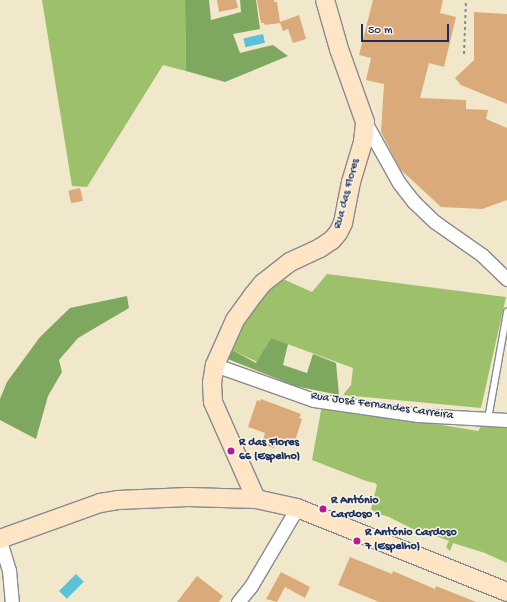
<!DOCTYPE html>
<html>
<head>
<meta charset="utf-8">
<style>
  body { margin:0 }
  #map { position:relative; width:507px; height:602px; overflow:hidden; background:#f1e7cb; font-family:"Gochi Hand",sans-serif }
  div>[style] { position:absolute }
  [style*='--x'] { left:calc(var(--x)*1px); top:calc(var(--y)*1px); width:calc(var(--w)*1px); rotate:calc(var(--a)*1deg) }
  .green>* { inset:0; background:#9dc16b }
  .forest>* { inset:0; background:#7ea75f }
  .water>* { inset:0; background:#5ac1d7; transform-origin:0 0 }
  .building>* { inset:0; background:#dbaa7a; transform-origin:0 0 }
  .path>* { height:2px; margin-top:-1px; transform-origin:0; background:repeating-linear-gradient(90deg,#868b94 0 3px,transparent 0 6px) }
  .roads { filter:drop-shadow(1px 0 #868b94) drop-shadow(-1px 0 #868b94) drop-shadow(0 1px #868b94) drop-shadow(0 -1px #868b94) }
  .lane>* { height:6px; margin:-3px; padding:0 3px; transform-origin:3px; border-radius:3px; background:#fff }
  .street>* { height:13px; margin:-6.5px; padding:0 6.5px; transform-origin:6.5px; border-radius:6.5px; background:#fff }
  .secondary>* { height:18px; margin:-9px; padding:0 9px; transform-origin:9px; border-radius:9px; background:#fee5c5 }
  .dots>* { width:11px; height:11px; translate:-50% -50%; box-sizing:border-box; border:2px solid #fcf5e5; border-radius:50% }
  span { translate:-50% -50%; white-space:nowrap; text-align:center; line-height:1.15; -webkit-text-stroke:3px #fcf5e5; paint-order:stroke }
  .street-label { font-size:12px; color:#1b2f5e }
  .poi-label { font-size:12px; color:#1b2f5e; font-weight:700 }
  .left { translate:0 -50%; text-align:left }
  .scale { position:absolute; left:361px; top:24px; width:88px; height:18px; box-sizing:border-box; border:2px solid #1b2f5e; border-top:0; padding-left:5px; font-size:12px; line-height:14px; white-space:nowrap; color:#1b2f5e; -webkit-text-stroke:3px #fcf5e5; paint-order:stroke }
</style>
</head>
<body>
<div id="map">
  <div class="green">
    <div style="clip-path:polygon(42px 0,185px 0,186px 71px,163px 65px,87px 187px,72px 186px)"></div>
    <div style="clip-path:polygon(327px 274px,506px 297px,481px 408px,343px 395px,351px 385px,353px 368px,271px 338px,257px 362px,232px 350px,242px 327px,259px 302px,265px 294px,283px 279px,312px 292px)"></div>
    <div style="clip-path:polygon(322px 405px,478px 431px,484px 422px,507px 424px,507px 563px,485px 553px,453px 543px,450px 551px,446px 547px,449px 541px,429px 533px,427px 536px,389px 517px,376px 513px,371px 509px,377px 485px,375px 483px,366px 481px,312px 460px)"></div>
  </div>
  <div class="forest">
    <div style="clip-path:polygon(185px 0,209px 0,211px 20px,241px 12px,240px 0,256px 0,260px 29px,233px 34px,240px 53px,273px 45px,288px 56px,225px 82px,186px 71px)"></div>
    <div style="clip-path:polygon(127px 296px,129px 308px,78px 338px,59px 360px,62px 372px,48px 396px,36px 439px,0 420px,0 399px,7px 382px,40px 337px,70px 308px)"></div>
    <div style="clip-path:polygon(271px 338px,288px 344px,283px 365px,307px 373px,313px 354px,336px 363px,339px 395px,295px 386px,228px 359px,232px 350px,256px 363px)"></div>
  </div>
  <div class="water">
    <div style="left:263px;top:34px;width:9px;height:20px;rotate:77deg"></div>
    <div style="left:76px;top:574px;width:11px;height:24px;rotate:45deg"></div>
  </div>
  <div class="building">
    <div style="clip-path:polygon(217px 0,236px 0,238px 8px,219px 12px)"></div>
    <div style="clip-path:polygon(257px 0,274px 0,274px 2px,277px 2px,280px 22px,299px 15px,306px 39px,293px 43px,288px 29px,283px 31px,280px 23px,265px 25px,264px 23px,261px 23px)"></div>
    <div style="clip-path:polygon(373px 0,443px 0,440px 13px,456px 17px,444px 67px,429px 63px,420px 98px,466px 100px,466px 109px,488px 110px,486px 119px,507px 128px,507px 200px,482px 209px,441px 207px,400px 169px,381px 132px,384px 84px,366px 80px,371px 58px,359px 55px)"></div>
    <div style="clip-path:polygon(474px 12px,507px 14px,507px 104px,461px 85px,455px 78px,474px 60px)"></div>
    <div style="left:80px;top:188px;width:13px;height:12px;rotate:77deg"></div>
    <div style="clip-path:polygon(261px 399px,301px 414px,299px 418px,302px 419px,294px 444px,277px 438px,274px 448px,262px 444px,265px 433px,248px 427px,257px 400px,260px 401px)"></div>
    <div style="clip-path:polygon(350px 557px,392px 574px,393px 571px,435px 589px,436px 586px,476px 602px,379px 602px,338px 585px)"></div>
    <div style="clip-path:polygon(281px 572px,310px 587px,305px 598px,285px 587px,277px 602px,266px 599px)"></div>
    <div style="clip-path:polygon(197px 576px,223px 596px,219px 602px,177px 602px)"></div>
  </div>
  <div class="path">
    <div style="--x:464;--y:54;--w:54;--a:-87.9"></div>
  </div>
  <div class="roads">
    <div class="lane">
      <div style="--x:488;--y:419;--w:109;--a:-79.9"></div>
    </div>
    <div class="street">
      <div style="--x:365;--y:122;--w:70;--a:60.9"></div>
      <div style="--x:399;--y:183;--w:23;--a:52"></div>
      <div style="--x:413;--y:201;--w:30;--a:44"></div>
      <div style="--x:435;--y:222;--w:57;--a:35.1"></div>
      <div style="--x:482;--y:255;--w:35;--a:44"></div>
      <div style="--x:215;--y:365;--w:105;--a:19.5"></div>
      <div style="--x:314;--y:400;--w:105;--a:8.2"></div>
      <div style="--x:418;--y:415;--w:89;--a:3.2"></div>
      <div style="--x:0;--y:541;--w:30;--a:73"></div>
      <div style="--x:9;--y:570;--w:32;--a:85"></div>
      <div style="--x:238;--y:602;--w:21;--a:-51"></div>
      <div style="--x:251;--y:586;--w:91;--a:-59.5"></div>
    </div>
    <div class="secondary">
      <div style="--x:256;--y:499;--w:106;--a:-113.9"></div>
      <div style="--x:213;--y:402;--w:19;--a:-93"></div>
      <div style="--x:212;--y:383;--w:18;--a:-81"></div>
      <div style="--x:215;--y:365;--w:49;--a:-66"></div>
      <div style="--x:235;--y:320;--w:32;--a:-54"></div>
      <div style="--x:254;--y:294;--w:14;--a:-51"></div>
      <div style="--x:263;--y:283;--w:34;--a:-38"></div>
      <div style="--x:290;--y:262;--w:33;--a:-25"></div>
      <div style="--x:320;--y:248;--w:14;--a:-34"></div>
      <div style="--x:332;--y:240;--w:9;--a:-49"></div>
      <div style="--x:338;--y:233;--w:11;--a:-63"></div>
      <div style="--x:343;--y:223;--w:42;--a:-79"></div>
      <div style="--x:351;--y:182;--w:42;--a:-73.3"></div>
      <div style="--x:363;--y:142;--w:20;--a:-84"></div>
      <div style="--x:365;--y:122;--w:77;--a:-109.6"></div>
      <div style="--x:339;--y:49;--w:51;--a:-105.9"></div>
      <div style="--x:0;--y:539;--w:106;--a:-19.8"></div>
      <div style="--x:100;--y:503;--w:18;--a:-9"></div>
      <div style="--x:118;--y:500;--w:70;--a:-2.5"></div>
      <div style="--x:188;--y:497;--w:68;--a:1.7"></div>
      <div style="--x:256;--y:499;--w:42;--a:12.4"></div>
      <div style="--x:297;--y:508;--w:226;--a:21.8"></div>
    </div>
  </div>
  <div class="dots">
    <div style="left:231px;top:451px;background:#b5179e"></div>
    <div style="left:323px;top:509px;background:#b5179e"></div>
    <div style="left:357px;top:541px;background:#b5179e"></div>
  </div>
  <div class="street-label">
    <span style="left:348px;top:194px;rotate:-75deg">Rua das Flores</span>
    <span style="left:382px;top:407px;rotate:8deg">Rua José Fernandes Carreira</span>
  </div>
  <div class="poi-label">
    <span class="left" style="left:239px;top:451px">R das Flores<br>66 (Espelho)</span>
    <span class="left" style="left:331px;top:509px">R António<br>Cardoso 1</span>
    <span class="left" style="left:365px;top:541px">R António Cardoso<br>7 (Espelho)</span>
  </div>
  <div class="scale">50 m</div>
</div>
</body>
</html>
